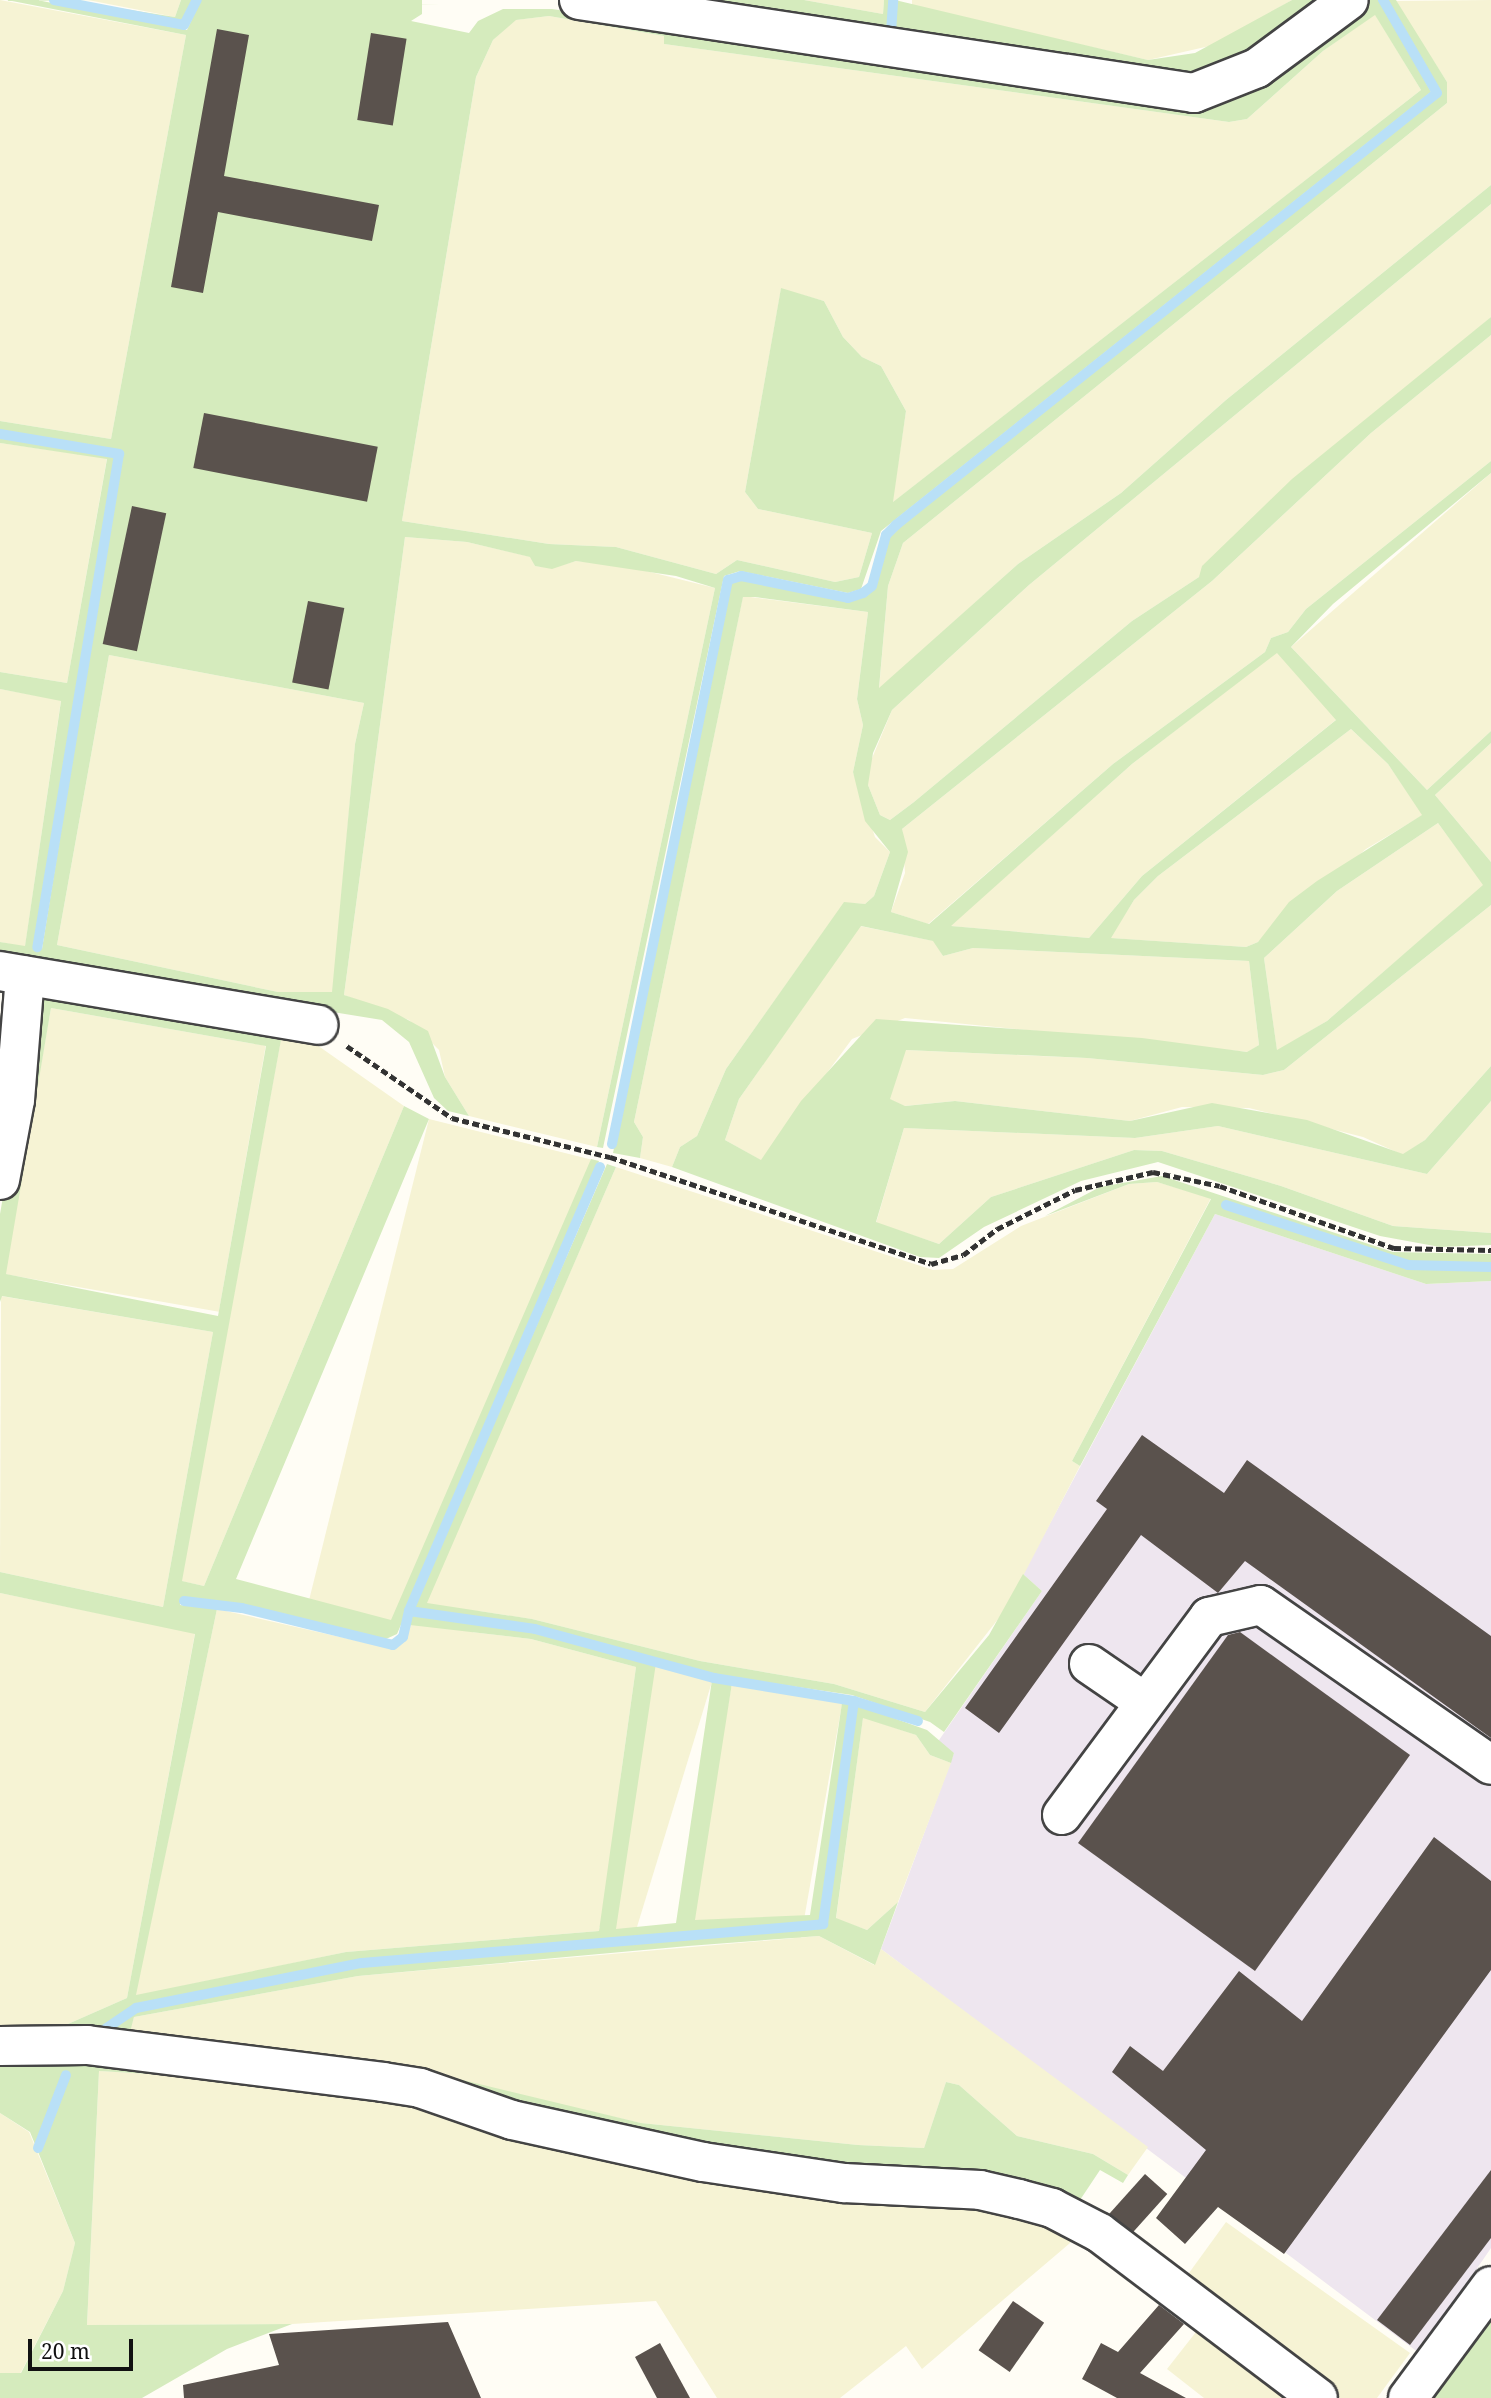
<!DOCTYPE html>
<html>
<head>
<meta charset="utf-8">
<style>
  body { margin:0 }
  #map { position:relative; width:1491px; height:2398px; overflow:hidden; background:#fffdf5; font-family:"Noto Serif",serif }
  div>[style] { position:absolute }
  [style*='--x'] { left:calc(var(--x)*1px); top:calc(var(--y)*1px); width:calc(var(--w)*1px); rotate:calc(var(--a)*1deg) }
  .industrial>* { inset:0; background:#eee6ef }
  .farmland>* { inset:0; background:#f6f3d4; transform-origin:0 0 }
  .green>* { inset:0; background:#d5ebbd }
  .stream>* { height:10px; margin:-5px; padding:0 5px; transform-origin:5px; border-radius:5px; background:#b9e0f7 }
  .building>* { inset:0; background:#5a524d; transform-origin:0 0 }
  .path>* { height:4.5px; margin-top:-2.25px; transform-origin:0; background:repeating-linear-gradient(90deg,#333 0 7px,transparent 0 10.5px) }
  .roads { filter:drop-shadow(2px 0 #444) drop-shadow(-2px 0 #444) drop-shadow(0 2px #444) drop-shadow(0 -2px #444) }
  .minor>* { height:38px; margin:-19px; padding:0 19px; transform-origin:19px; border-radius:19px; background:#fff }
  span { translate:-50% -50%; white-space:nowrap; text-align:center; line-height:1.15; -webkit-text-stroke:7px #fff; paint-order:stroke }
  .scale { position:absolute; left:28px; top:2339px; width:105px; height:32px; box-sizing:border-box; border:4px solid #111; border-top:0; padding-left:9px; font-size:21px; line-height:24px; white-space:nowrap; color:#111; -webkit-text-stroke:5px #fff; paint-order:stroke }
</style>
</head>
<body>
<div id="map">
  <div class="industrial">
    <div style="clip-path:polygon(1215px 1214px,1426px 1284px,1491px 1281px,1491px 2248px,1419px 2353px,881px 1949px,954px 1753px,937px 1743px,1042px 1591px,1023px 1574px)"></div>
  </div>
  <div class="farmland">
    <div style="clip-path:polygon(0 0,186px 35px,111px 439px,0 421px)"></div>
    <div style="clip-path:polygon(88px 0,181px 0,175px 17px)"></div>
    <div style="clip-path:polygon(804px 0,884px 0,883px 14px)"></div>
    <div style="clip-path:polygon(912px 0,1292px 0,1214px 45px,1148px 60px,912px 6px)"></div>
    <div style="clip-path:polygon(1491px 0,1491px 185px,1226px 400px,1121px 493px,1018px 564px,879px 689px,888px 586px,903px 543px,1447px 103px,1447px 82px,1395px 1px)"></div>
    <div style="clip-path:polygon(1375px 14px,1421px 90px,892px 503px,906px 411px,881px 366px,862px 357px,843px 337px,824px 301px,781px 289px,745px 492px,758px 509px,872px 533px,859px 577px,835px 582px,737px 560px,716px 574px,616px 547px,549px 544px,402px 521px,476px 77px,493px 40px,515px 20px,549px 16px,664px 36px,664px 44px,1229px 122px,1247px 119px,1323px 51px)"></div>
    <div style="clip-path:polygon(1491px 204px,1491px 317px,1199px 577px,1132px 621px,914px 802px,890px 820px,880px 815px,868px 785px,868px 768px,892px 710px,1029px 585px)"></div>
    <div style="clip-path:polygon(1491px 335px,1491px 461px,1306px 609px,1288px 632px,1271px 638px,1265px 652px,1113px 764px,928px 924px,891px 912px,905px 873px,902px 829px,1212px 581px,1371px 433px)"></div>
    <div style="clip-path:polygon(0 443px,107px 458px,67px 683px,0 672px)"></div>
    <div style="clip-path:polygon(1491px 473px,1491px 731px,1427px 790px,1291px 647px)"></div>
    <div style="clip-path:polygon(405px 537px,467px 542px,531px 557px,535px 566px,552px 568px,576px 561px,626px 566px,715px 588px,597px 1147px,469px 1116px,445px 1077px,439px 1050px,409px 1020px,344px 995px)"></div>
    <div style="clip-path:polygon(743px 596px,868px 612px,857px 699px,863px 725px,853px 772px,875px 837px,890px 852px,874px 896px,865px 904px,844px 903px,726px 1069px,697px 1136px,680px 1147px,672px 1167px,640px 1158px,643px 1137px,634px 1122px)"></div>
    <div style="clip-path:polygon(1277px 652px,1337px 719px,1142px 876px,1089px 938px,950px 926px,1132px 764px)"></div>
    <div style="clip-path:polygon(109px 655px,364px 703px,355px 744px,333px 992px,278px 992px,57px 945px)"></div>
    <div style="clip-path:polygon(0 689px,61px 700px,25px 947px,0 942px)"></div>
    <div style="clip-path:polygon(1351px 729px,1388px 764px,1423px 815px,1366px 849px,1258px 942px,1246px 947px,1110px 938px,1134px 900px,1158px 876px)"></div>
    <div style="clip-path:polygon(1491px 743px,1491px 862px,1435px 795px)"></div>
    <div style="clip-path:polygon(1438px 823px,1484px 885px,1327px 1021px,1277px 1051px,1264px 958px,1337px 891px)"></div>
    <div style="clip-path:polygon(1491px 905px,1491px 1066px,1425px 1140px,1403px 1155px,1363px 1137px,1249px 1108px,1182px 1107px,1130px 1121px,955px 1101px,904px 1106px,889px 1099px,905px 1050px,1087px 1058px,1263px 1075px,1284px 1070px)"></div>
    <div style="clip-path:polygon(860px 926px,934px 941px,943px 956px,973px 948px,1249px 961px,1259px 1045px,1248px 1052px,905px 1018px,852px 1039px,762px 1161px,725px 1140px,739px 1099px)"></div>
    <div style="left:51px;top:1008px;width:218px;height:270px;rotate:10deg"></div>
    <div style="clip-path:polygon(281px 1039px,317px 1045px,404px 1106px,204px 1586px,181px 1581px)"></div>
    <div style="clip-path:polygon(1491px 1101px,1491px 1233px,1393px 1226px,1281px 1186px,1162px 1151px,1134px 1150px,991px 1197px,939px 1244px,876px 1223px,904px 1128px,1135px 1138px,1218px 1126px,1427px 1174px)"></div>
    <div style="left:429px;top:1119px;width:167px;height:498px;rotate:14deg"></div>
    <div style="clip-path:polygon(616px 1167px,933px 1270px,953px 1269px,1021px 1226px,1129px 1184px,1157px 1182px,1211px 1198px,1072px 1461px,1080px 1466px,1006px 1609px,925px 1712px,834px 1684px,700px 1661px,532px 1619px,426px 1603px)"></div>
    <div style="clip-path:polygon(1px 1296px,213px 1332px,163px 1607px,0 1572px)"></div>
    <div style="clip-path:polygon(0 1593px,195px 1633px,127px 1998px,52px 2031px,0 2026px)"></div>
    <div style="clip-path:polygon(217px 1609px,393px 1649px,405px 1640px,410px 1625px,531px 1639px,636px 1667px,599px 1931px,346px 1952px,135px 1996px)"></div>
    <div style="left:656px;top:1663px;width:59px;height:269px;rotate:17deg"></div>
    <div style="left:732px;top:1683px;width:112px;height:241px;rotate:10deg"></div>
    <div style="clip-path:polygon(863px 1717px,916px 1735px,930px 1755px,951px 1763px,898px 1902px,867px 1930px,836px 1919px)"></div>
    <div style="clip-path:polygon(819px 1936px,874px 1965px,881px 1949px,1148px 2147px,1128px 2175px,1093px 2154px,1017px 2136px,959px 2085px,946px 2082px,924px 2148px,858px 2145px,641px 2123px,463px 2083px,129px 2032px,134px 2017px,358px 1976px)"></div>
    <div style="clip-path:polygon(99px 2071px,380px 2088px,981px 2198px,1083px 2232px,922px 2369px,906px 2346px,840px 2398px,717px 2398px,656px 2301px,292px 2324px,87px 2325px)"></div>
    <div style="clip-path:polygon(0 2113px,29px 2132px,75px 2243px,63px 2291px,20px 2374px,0 2373px)"></div>
    <div style="clip-path:polygon(1226px 2222px,1410px 2353px,1377px 2398px,1329px 2398px,1181px 2284px)"></div>
    <div style="clip-path:polygon(1203px 2323px,1297px 2398px,1204px 2398px,1167px 2369px)"></div>
  </div>
  <div class="green">
    <div style="clip-path:polygon(evenodd,7px 0,37px 0,187px 30px,201px 0,422px 0,422px 14px,411px 21px,469px 33px,478px 21px,503px 9px,552px 9px,1177px 100px,1364px 0,1380px 0,1431px 92px,881px 531px,861px 589px,848px 593px,740px 571px,724px 576px,603px 1148px,597px 1147px,715px 588px,676px 576px,576px 561px,552px 569px,535px 566px,530px 557px,467px 542px,405px 537px,344px 995px,388px 1009px,428px 1031px,445px 1077px,469px 1116px,448px 1111px,434px 1098px,409px 1042px,382px 1020px,0 958px,0 942px,25px 946px,61px 701px,0 689px,0 672px,67px 683px,107px 459px,0 443px,0 437px,116px 455px,33px 948px,42px 949px,122px 451px,0 431px,0 421px,111px 439px,186px 35px,7px 0,1375px 15px,1421px 90px,893px 502px,906px 411px,881px 366px,862px 357px,843px 337px,824px 301px,781px 288px,745px 492px,758px 509px,872px 533px,859px 577px,835px 582px,737px 560px,716px 574px,616px 547px,549px 544px,402px 521px,476px 77px,493px 40px,516px 20px,549px 16px,664px 36px,664px 44px,1229px 122px,1247px 119px,1323px 51px,1375px 15px,7px 0,109px 655px,364px 703px,355px 744px,332px 992px,278px 992px,57px 945px,109px 655px)"></div>
    <div style="clip-path:polygon(68px 0,175px 17px,181px 0,193px 0,182px 22px)"></div>
    <div style="clip-path:polygon(704px 0,804px 0,883px 14px,884px 0,890px 0,888px 29px)"></div>
    <div style="clip-path:polygon(895px 0,1148px 60px,1195px 53px,1292px 0,1317px 0,1241px 55px,1216px 68px,1186px 72px,893px 31px)"></div>
    <div style="clip-path:polygon(evenodd,1386px 0,1396px 0,1447px 82px,1447px 103px,903px 543px,888px 586px,879px 688px,1018px 564px,1121px 493px,1226px 400px,1491px 185px,1491px 204px,1029px 585px,892px 710px,873px 753px,868px 785px,880px 815px,890px 820px,914px 802px,1132px 621px,1199px 577px,1202px 566px,1292px 479px,1491px 317px,1491px 335px,1371px 433px,1212px 581px,902px 829px,908px 852px,891px 912px,929px 924px,1113px 764px,1265px 652px,1271px 638px,1288px 632px,1306px 609px,1491px 461px,1491px 473px,1333px 604px,1291px 647px,1427px 790px,1491px 731px,1491px 743px,1435px 795px,1491px 862px,1491px 905px,1284px 1070px,1263px 1075px,1087px 1058px,906px 1050px,890px 1099px,905px 1106px,955px 1101px,1130px 1121px,1212px 1103px,1307px 1120px,1403px 1154px,1425px 1140px,1491px 1066px,1491px 1101px,1427px 1174px,1218px 1126px,1135px 1138px,904px 1128px,876px 1222px,939px 1244px,991px 1197px,1134px 1150px,1162px 1151px,1281px 1186px,1393px 1226px,1491px 1233px,1491px 1245px,1440px 1247px,1380px 1236px,1158px 1162px,1081px 1181px,984px 1227px,939px 1258px,920px 1257px,672px 1167px,680px 1147px,697px 1136px,726px 1069px,844px 902px,865px 904px,874px 896px,890px 852px,865px 821px,853px 772px,863px 725px,857px 699px,868px 612px,755px 597px,743px 597px,634px 1122px,643px 1137px,640px 1158px,613px 1153px,730px 582px,741px 579px,849px 600px,865px 596px,874px 587px,888px 536px,898px 527px,1441px 94px,1386px 0,1277px 653px,1336px 720px,1142px 876px,1089px 938px,951px 926px,1132px 764px,1277px 653px,1386px 0,1351px 729px,1388px 764px,1422px 815px,1317px 881px,1289px 902px,1258px 942px,1246px 947px,1111px 938px,1134px 900px,1158px 876px,1351px 729px,1386px 0,1438px 823px,1483px 885px,1327px 1021px,1277px 1050px,1264px 958px,1337px 891px,1438px 823px,1386px 0,861px 926px,933px 941px,943px 956px,973px 948px,1249px 961px,1259px 1045px,1247px 1052px,1142px 1038px,876px 1019px,801px 1101px,761px 1160px,725px 1140px,739px 1099px,861px 926px)"></div>
    <div style="clip-path:polygon(evenodd,39px 990px,311px 1032px,317px 1045px,281px 1040px,182px 1581px,204px 1586px,404px 1106px,429px 1119px,236px 1579px,391px 1620px,591px 1159px,599px 1161px,397px 1634px,386px 1639px,233px 1603px,181px 1598px,180px 1605px,217px 1609px,136px 1995px,346px 1952px,599px 1931px,636px 1667px,531px 1639px,410px 1625px,412px 1615px,535px 1631px,656px 1663px,616px 1929px,676px 1923px,712px 1680px,732px 1683px,695px 1920px,810px 1915px,842px 1703px,851px 1704px,820px 1922px,361px 1961px,133px 2006px,86px 2039px,0 2039px,0 2026px,52px 2031px,127px 1998px,195px 1634px,0 1593px,0 1572px,163px 1607px,213px 1332px,2px 1296px,0 1302px,0 1214px,39px 990px,51px 1008px,266px 1046px,218px 1316px,6px 1274px,51px 1008px)"></div>
    <div style="clip-path:polygon(607px 1164px,616px 1167px,427px 1603px,532px 1619px,700px 1661px,834px 1684px,925px 1712px,989px 1635px,1023px 1574px,1042px 1591px,944px 1732px,930px 1722px,852px 1695px,715px 1675px,535px 1626px,413px 1610px)"></div>
    <div style="clip-path:polygon(1162px 1176px,1393px 1252px,1491px 1254px,1491px 1264px,1408px 1263px,1227px 1202px,1225px 1207px,1407px 1268px,1491px 1269px,1491px 1281px,1426px 1284px,1215px 1214px,1080px 1466px,1072px 1461px,1211px 1199px,1157px 1182px,1129px 1184px,1045px 1216px,1100px 1187px)"></div>
    <div style="clip-path:polygon(857px 1705px,927px 1730px,954px 1753px,951px 1763px,930px 1755px,916px 1735px,863px 1718px,836px 1918px,867px 1930px,898px 1902px,875px 1965px,819px 1936px,688px 1946px,358px 1976px,134px 2017px,130px 2032px,409px 2067px,641px 2123px,858px 2145px,924px 2148px,946px 2082px,959px 2085px,1017px 2136px,1093px 2154px,1128px 2175px,1123px 2183px,1100px 2170px,1074px 2209px,750px 2161px,97px 2039px,137px 2010px,361px 1967px,826px 1927px)"></div>
    <div style="clip-path:polygon(0 2054px,380px 2088px,99px 2071px,87px 2325px,292px 2324px,227px 2349px,142px 2398px,0 2398px,0 2373px,21px 2373px,63px 2291px,75px 2243px,30px 2132px,0 2113px)"></div>
    <div style="clip-path:polygon(1491px 2299px,1491px 2398px,1419px 2398px)"></div>
  </div>
  <div class="stream">
    <div style="--x:54;--y:0;--w:132;--a:10.9"></div>
    <div style="--x:184;--y:25;--w:28;--a:-63"></div>
    <div style="--x:891;--y:32;--w:32;--a:-86"></div>
    <div style="--x:0;--y:434;--w:121;--a:9.5"></div>
    <div style="--x:119;--y:454;--w:500;--a:99.4"></div>
    <div style="--x:612;--y:1144;--w:576;--a:-78.38"></div>
    <div style="--x:728;--y:580;--w:14;--a:-17"></div>
    <div style="--x:741;--y:576;--w:109;--a:11.6"></div>
    <div style="--x:848;--y:598;--w:16;--a:-18"></div>
    <div style="--x:863;--y:593;--w:11;--a:-38"></div>
    <div style="--x:872;--y:586;--w:53;--a:-74.6"></div>
    <div style="--x:886;--y:535;--w:14;--a:-45"></div>
    <div style="--x:896;--y:525;--w:692;--a:-38.61"></div>
    <div style="--x:1437;--y:93;--w:108;--a:-120.1"></div>
    <div style="--x:600;--y:1167;--w:483;--a:113.3"></div>
    <div style="--x:409;--y:1611;--w:127;--a:8.1"></div>
    <div style="--x:535;--y:1629;--w:186;--a:15.3"></div>
    <div style="--x:714;--y:1678;--w:142;--a:9.3"></div>
    <div style="--x:854;--y:1701;--w:67;--a:17.4"></div>
    <div style="--x:1226;--y:1205;--w:192;--a:18.2"></div>
    <div style="--x:1408;--y:1265;--w:83;--a:1.4"></div>
    <div style="--x:184;--y:1601;--w:58;--a:6.9"></div>
    <div style="--x:242;--y:1608;--w:155;--a:13.8"></div>
    <div style="--x:393;--y:1645;--w:13;--a:-39"></div>
    <div style="--x:403;--y:1637;--w:27;--a:-77"></div>
    <div style="--x:95;--y:2036;--w:50;--a:-34.3"></div>
    <div style="--x:136;--y:2008;--w:230;--a:-11.3"></div>
    <div style="--x:362;--y:1963;--w:463;--a:-4.8"></div>
    <div style="--x:823;--y:1924;--w:225;--a:-82.1"></div>
    <div style="--x:38;--y:2148;--w:78;--a:-69"></div>
  </div>
  <div class="building">
    <div style="clip-path:polygon(217px 29px,249px 35px,224px 176px,379px 205px,372px 241px,218px 212px,203px 293px,171px 287px)"></div>
    <div style="left:371px;top:33px;width:36px;height:88px;rotate:9deg"></div>
    <div style="left:204px;top:413px;width:177px;height:56px;rotate:11deg"></div>
    <div style="left:132px;top:506px;width:35px;height:141px;rotate:12deg"></div>
    <div style="left:308px;top:601px;width:37px;height:83px;rotate:11deg"></div>
    <div style="clip-path:polygon(1142px 1435px,1224px 1493px,1247px 1460px,1491px 1636px,1491px 1738px,1245px 1561px,1218px 1593px,1141px 1535px,999px 1733px,965px 1708px,1107px 1509px,1096px 1501px)"></div>
    <div style="clip-path:polygon(1240px 1632px,1410px 1755px,1255px 1971px,1078px 1843px,1228px 1635px)"></div>
    <div style="clip-path:polygon(1434px 1837px,1491px 1881px,1491px 1970px,1284px 2254px,1218px 2207px,1185px 2244px,1156px 2218px,1206px 2150px,1112px 2072px,1130px 2046px,1163px 2071px,1239px 1971px,1302px 2021px)"></div>
    <div style="clip-path:polygon(1491px 2170px,1491px 2238px,1410px 2345px,1377px 2320px)"></div>
    <div style="left:1145px;top:2174px;width:30px;height:53px;rotate:42deg"></div>
    <div style="left:1013px;top:2301px;width:38px;height:60px;rotate:35deg"></div>
    <div style="clip-path:polygon(1159px 2305px,1184px 2324px,1140px 2373px,1186px 2398px,1117px 2398px,1082px 2379px,1101px 2343px,1118px 2352px)"></div>
    <div style="clip-path:polygon(448px 2322px,481px 2398px,184px 2398px,183px 2385px,279px 2365px,269px 2334px)"></div>
    <div style="clip-path:polygon(660px 2343px,690px 2398px,657px 2398px,635px 2357px)"></div>
  </div>
  <div class="path">
    <div style="--x:347;--y:1046;--w:127;--a:34.4"></div>
    <div style="--x:452;--y:1118;--w:163;--a:13.9"></div>
    <div style="--x:610;--y:1157;--w:338;--a:18.4"></div>
    <div style="--x:931;--y:1264;--w:33;--a:-16"></div>
    <div style="--x:963;--y:1255;--w:43;--a:-37.4"></div>
    <div style="--x:997;--y:1229;--w:87;--a:-26.6"></div>
    <div style="--x:1075;--y:1190;--w:80;--a:-13"></div>
    <div style="--x:1153;--y:1172;--w:68;--a:11.8"></div>
    <div style="--x:1220;--y:1186;--w:185;--a:19.6"></div>
    <div style="--x:1394;--y:1248;--w:97;--a:1.2"></div>
  </div>
  <div class="roads">
    <div class="minor">
      <div style="--x:579;--y:0;--w:622;--a:8.6"></div>
      <div style="--x:1194;--y:93;--w:68;--a:-21.6"></div>
      <div style="--x:1257;--y:68;--w:114;--a:-36.5"></div>
      <div style="--x:0;--y:971;--w:323;--a:9.6"></div>
      <div style="--x:0;--y:1180;--w:81;--a:-79.4"></div>
      <div style="--x:15;--y:1100;--w:125;--a:-85.4"></div>
      <div style="--x:1089;--y:1664;--w:65;--a:34.4"></div>
      <div style="--x:1062;--y:1815;--w:247;--a:-53.4"></div>
      <div style="--x:1209;--y:1617;--w:53;--a:-13"></div>
      <div style="--x:1261;--y:1605;--w:280;--a:34.8"></div>
      <div style="--x:0;--y:2046;--w:87;--a:-0.7"></div>
      <div style="--x:87;--y:2045;--w:298;--a:7.1"></div>
      <div style="--x:383;--y:2082;--w:37;--a:9"></div>
      <div style="--x:420;--y:2088;--w:97;--a:19.2"></div>
      <div style="--x:512;--y:2120;--w:196;--a:12.4"></div>
      <div style="--x:703;--y:2162;--w:143;--a:8.5"></div>
      <div style="--x:844;--y:2183;--w:136;--a:2.9"></div>
      <div style="--x:980;--y:2190;--w:40;--a:13"></div>
      <div style="--x:1019;--y:2199;--w:34;--a:15"></div>
      <div style="--x:1052;--y:2208;--w:54;--a:27.5"></div>
      <div style="--x:1100;--y:2233;--w:273;--a:37.1"></div>
      <div style="--x:1408;--y:2398;--w:139;--a:-53.5"></div>
    </div>
  </div>
  <div class="scale">20 m</div>
</div>
</body>
</html>
